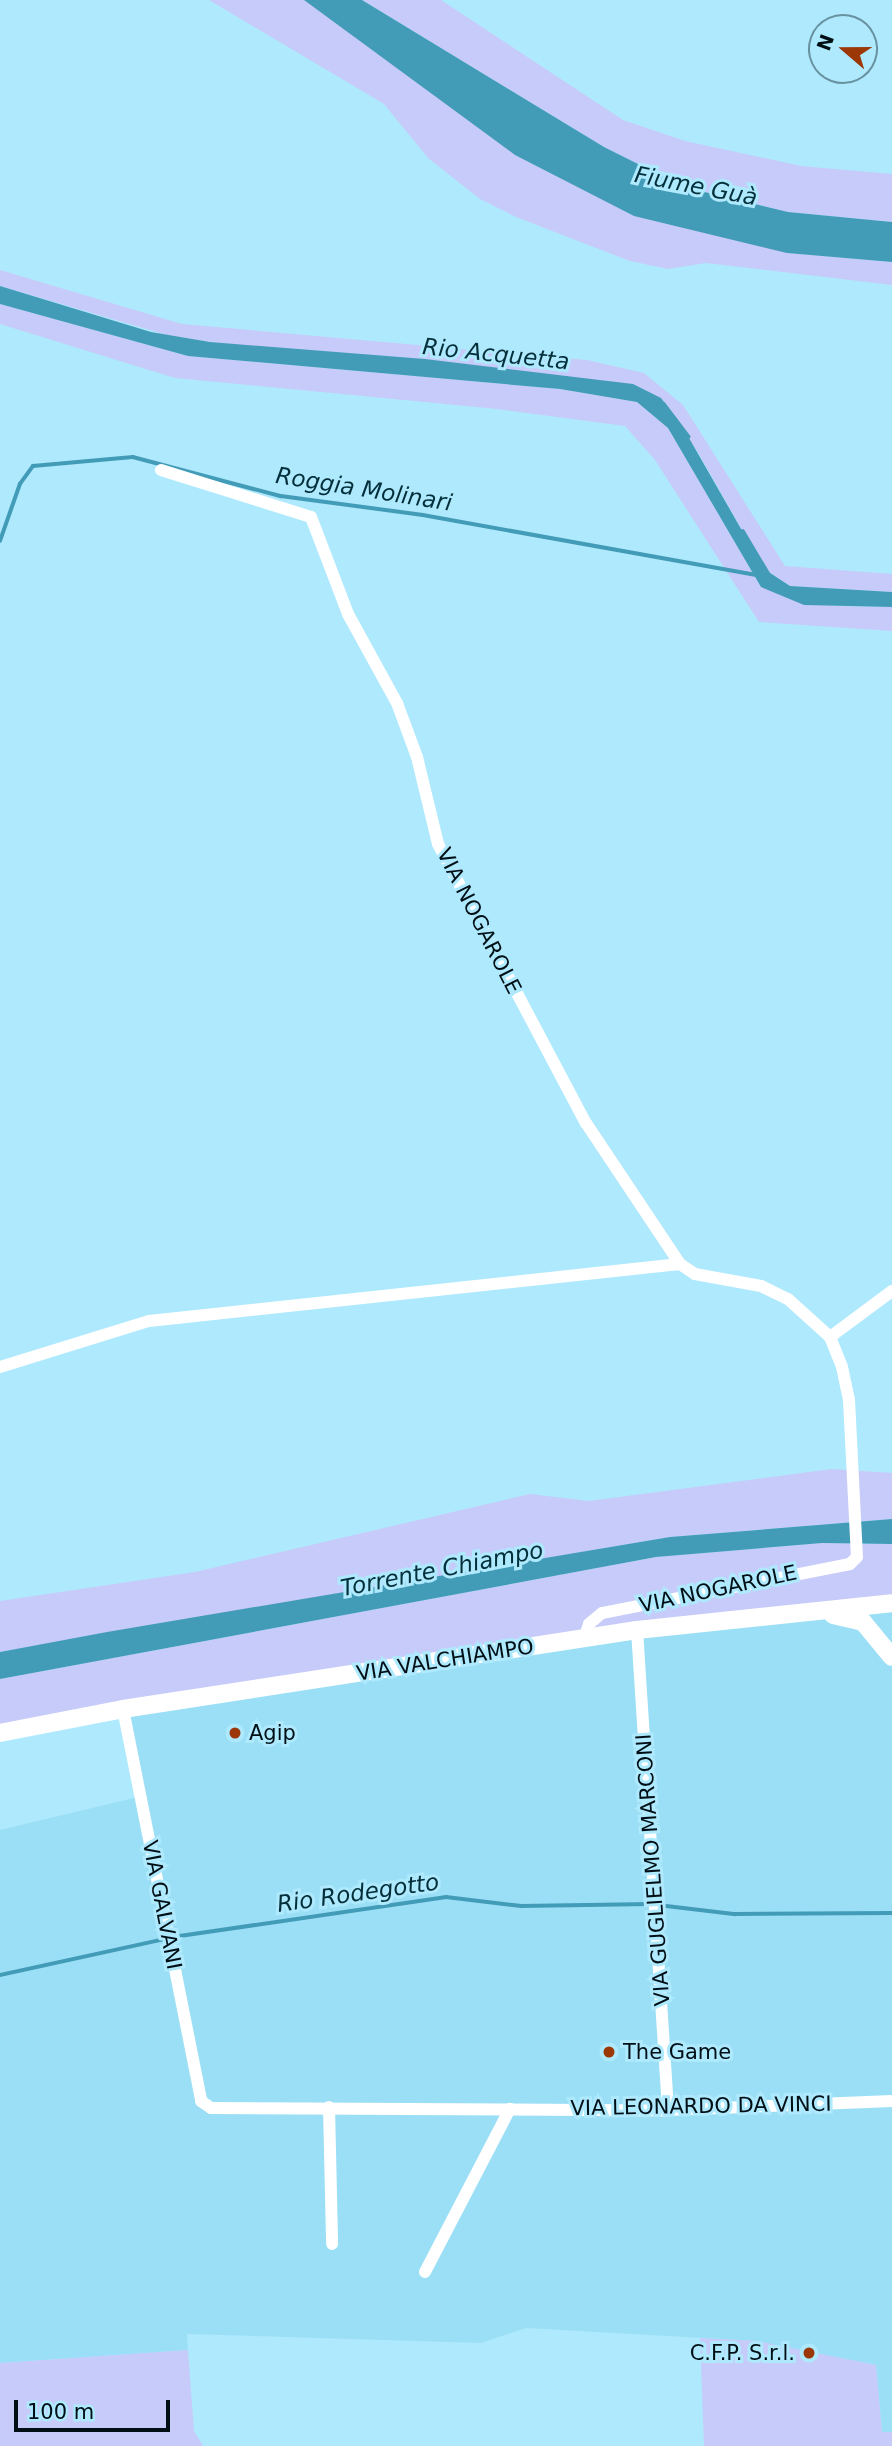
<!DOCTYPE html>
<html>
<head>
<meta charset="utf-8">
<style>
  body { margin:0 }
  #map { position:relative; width:892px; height:2446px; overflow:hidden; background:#afe9fd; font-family:"DejaVu Sans",sans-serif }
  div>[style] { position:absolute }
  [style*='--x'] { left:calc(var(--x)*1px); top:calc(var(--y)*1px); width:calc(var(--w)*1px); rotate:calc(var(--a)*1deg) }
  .built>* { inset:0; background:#9bdff6 }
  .green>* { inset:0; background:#c7cbf9 }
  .water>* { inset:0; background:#439cb7 }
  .stream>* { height:3.5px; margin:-1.75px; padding:0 1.75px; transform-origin:1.75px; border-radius:1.75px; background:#439cb7 }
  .street>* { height:12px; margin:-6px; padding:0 6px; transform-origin:6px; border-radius:6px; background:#fff }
  .secondary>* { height:18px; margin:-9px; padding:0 9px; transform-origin:9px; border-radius:9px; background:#fff }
  .dots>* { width:19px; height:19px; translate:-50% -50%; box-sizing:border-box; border:4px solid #afe9fd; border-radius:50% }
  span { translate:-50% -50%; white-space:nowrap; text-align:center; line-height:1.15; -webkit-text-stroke:6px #afe9fd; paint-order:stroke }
  .street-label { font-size:21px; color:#000f16 }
  .poi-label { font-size:21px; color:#000f16 }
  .left { translate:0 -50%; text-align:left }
  .right { translate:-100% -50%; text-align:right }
  .water-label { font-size:23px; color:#032f3a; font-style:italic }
  .north { position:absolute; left:808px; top:14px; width:70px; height:70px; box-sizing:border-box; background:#afe9fd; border:2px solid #6992a1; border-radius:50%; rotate:290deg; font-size:19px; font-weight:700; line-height:28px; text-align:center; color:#000f16 }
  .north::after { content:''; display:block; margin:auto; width:24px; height:32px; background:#9c3807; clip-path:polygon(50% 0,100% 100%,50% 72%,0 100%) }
  .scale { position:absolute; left:14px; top:2400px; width:156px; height:32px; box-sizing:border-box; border:4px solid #000f16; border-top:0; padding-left:9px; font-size:21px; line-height:24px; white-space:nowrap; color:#000f16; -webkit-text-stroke:5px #afe9fd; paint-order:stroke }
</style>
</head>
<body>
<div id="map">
  <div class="built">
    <div style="clip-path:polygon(892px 1602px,892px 2432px,882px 2432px,876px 2365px,756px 2341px,526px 2328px,481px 2343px,187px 2334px,188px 2350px,0 2363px,0 1830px,138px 1797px,121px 1711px)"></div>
  </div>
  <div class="green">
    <div style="clip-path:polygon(209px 0,304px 0,787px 253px,892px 262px,892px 285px,706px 263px,668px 269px,630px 261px,516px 217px,480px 199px,428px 158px,384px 104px)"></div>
    <div style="clip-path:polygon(362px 0,441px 0,623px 120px,685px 141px,801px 166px,892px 174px,892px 222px,788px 212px,684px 187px,604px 147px)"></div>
    <div style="clip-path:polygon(0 270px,182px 324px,587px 360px,644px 373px,683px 405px,785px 566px,892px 574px,892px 592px,790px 586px,764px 569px,699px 454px,661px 398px,425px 359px,237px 346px,167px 335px,0 286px)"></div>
    <div style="clip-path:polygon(0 304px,188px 356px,560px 389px,637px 402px,668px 428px,761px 587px,835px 606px,892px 607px,892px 631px,759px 622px,655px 460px,625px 426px,497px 409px,175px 378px,0 324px)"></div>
    <div style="clip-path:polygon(832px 1469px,892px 1473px,892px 1519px,670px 1537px,0 1652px,0 1601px,195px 1572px,530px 1494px,589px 1501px)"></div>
    <div style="clip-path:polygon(822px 1543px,892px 1544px,892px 1602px,0 1729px,0 1679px,656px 1557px)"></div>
    <div style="clip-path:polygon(700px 2338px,757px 2341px,876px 2365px,882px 2432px,892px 2432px,892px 2446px,704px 2446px)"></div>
    <div style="clip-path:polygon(188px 2350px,194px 2431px,203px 2446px,0 2446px,0 2363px)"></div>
  </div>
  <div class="water">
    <div style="clip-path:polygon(304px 0,362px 0,604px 147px,684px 187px,788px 212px,892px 222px,892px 262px,787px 253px,634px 216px,515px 155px)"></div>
    <div style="clip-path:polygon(0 286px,151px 332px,210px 342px,425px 359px,633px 384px,661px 398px,681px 424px,764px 569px,790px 586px,892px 592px,892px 607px,804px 605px,761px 587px,668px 428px,637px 402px,560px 389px,188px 356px,0 304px)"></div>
    <div style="clip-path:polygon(892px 1519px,892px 1544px,822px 1543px,656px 1557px,0 1679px,0 1652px,107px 1632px,670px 1537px)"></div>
  </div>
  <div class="stream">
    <div style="--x:664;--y:404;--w:41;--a:52.9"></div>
    <div style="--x:743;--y:531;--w:49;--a:59.2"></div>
    <div style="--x:0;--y:541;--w:60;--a:-70.7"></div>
    <div style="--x:20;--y:484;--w:22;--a:-54"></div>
    <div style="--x:33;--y:466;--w:100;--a:-5.1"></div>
    <div style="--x:133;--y:457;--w:153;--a:14.8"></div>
    <div style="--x:281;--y:496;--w:143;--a:7.6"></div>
    <div style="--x:423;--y:515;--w:337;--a:10.2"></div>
    <div style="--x:658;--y:1905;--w:78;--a:6.7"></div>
    <div style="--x:735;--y:1914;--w:157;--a:-0.4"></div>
    <div style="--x:173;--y:1937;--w:276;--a:-8.3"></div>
    <div style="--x:446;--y:1897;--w:76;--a:6.8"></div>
    <div style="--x:521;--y:1906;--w:130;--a:-0.9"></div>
    <div style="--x:0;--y:1975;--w:169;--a:-12.3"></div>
  </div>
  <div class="street">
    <div style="--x:161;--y:470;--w:157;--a:17.4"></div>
    <div style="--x:311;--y:517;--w:104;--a:69.1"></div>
    <div style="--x:348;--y:614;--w:102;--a:61.2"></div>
    <div style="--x:397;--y:703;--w:58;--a:69.7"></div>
    <div style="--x:417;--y:757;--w:89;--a:76.4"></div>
    <div style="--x:438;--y:844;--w:316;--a:62.1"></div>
    <div style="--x:586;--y:1123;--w:169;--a:56.3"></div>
    <div style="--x:680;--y:1264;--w:18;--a:34"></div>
    <div style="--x:695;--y:1274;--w:67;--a:10.3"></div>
    <div style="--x:761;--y:1286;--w:30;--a:26"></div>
    <div style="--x:788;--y:1299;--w:57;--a:42.1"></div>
    <div style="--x:830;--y:1337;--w:32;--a:68"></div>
    <div style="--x:842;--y:1367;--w:34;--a:78"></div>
    <div style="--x:849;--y:1400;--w:157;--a:87.1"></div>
    <div style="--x:857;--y:1557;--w:10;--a:135"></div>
    <div style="--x:850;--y:1564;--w:253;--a:168.8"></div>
    <div style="--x:602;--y:1613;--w:17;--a:140"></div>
    <div style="--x:589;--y:1624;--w:16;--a:108"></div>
    <div style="--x:830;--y:1337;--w:77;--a:-36.6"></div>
    <div style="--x:0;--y:1367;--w:156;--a:-17.2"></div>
    <div style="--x:149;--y:1321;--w:534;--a:-6.13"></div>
    <div style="--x:637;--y:1630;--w:481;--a:86.3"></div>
    <div style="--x:123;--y:1709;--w:400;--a:78.7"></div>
    <div style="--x:201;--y:2101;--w:12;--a:35"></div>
    <div style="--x:211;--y:2108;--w:457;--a:0.3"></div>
    <div style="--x:668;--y:2110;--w:224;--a:-2.3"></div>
    <div style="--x:329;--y:2107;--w:137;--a:88.7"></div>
    <div style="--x:425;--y:2272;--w:184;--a:-62.5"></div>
  </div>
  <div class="secondary">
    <div style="--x:833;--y:1615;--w:31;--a:13"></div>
    <div style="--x:863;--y:1622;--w:45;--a:50.4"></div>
    <div style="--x:0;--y:1733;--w:125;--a:-11"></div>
    <div style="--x:123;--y:1709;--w:520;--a:-8.74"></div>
    <div style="--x:637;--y:1630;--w:256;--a:-6"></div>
  </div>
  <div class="dots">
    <div style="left:235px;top:1733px;background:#9c3807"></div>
    <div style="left:609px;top:2052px;background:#9c3807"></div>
    <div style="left:809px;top:2353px;background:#9c3807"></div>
  </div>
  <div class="street-label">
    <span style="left:479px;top:921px;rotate:63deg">VIA NOGAROLE</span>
    <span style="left:718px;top:1589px;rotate:-12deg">VIA NOGAROLE</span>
    <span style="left:445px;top:1660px;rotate:-9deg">VIA VALCHIAMPO</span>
    <span style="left:653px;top:1870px;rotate:-94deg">VIA GUGLIELMO MARCONI</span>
    <span style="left:162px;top:1905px;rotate:79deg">VIA GALVANI</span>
    <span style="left:701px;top:2106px;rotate:-1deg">VIA LEONARDO DA VINCI</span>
  </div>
  <div class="poi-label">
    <span class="left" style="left:249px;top:1733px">Agip</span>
    <span class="left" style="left:623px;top:2052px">The Game</span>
    <span class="right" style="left:795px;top:2353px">C.F.P. S.r.l.</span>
  </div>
  <div class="water-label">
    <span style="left:696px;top:186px;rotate:11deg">Fiume Guà</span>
    <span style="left:496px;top:354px;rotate:6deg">Rio Acquetta</span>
    <span style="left:364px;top:489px;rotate:9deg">Roggia Molinari</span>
    <span style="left:442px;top:1569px;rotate:-11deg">Torrente Chiampo</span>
    <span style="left:358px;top:1893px;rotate:-8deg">Rio Rodegotto</span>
  </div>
  <div class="north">N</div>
  <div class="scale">100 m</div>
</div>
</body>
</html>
